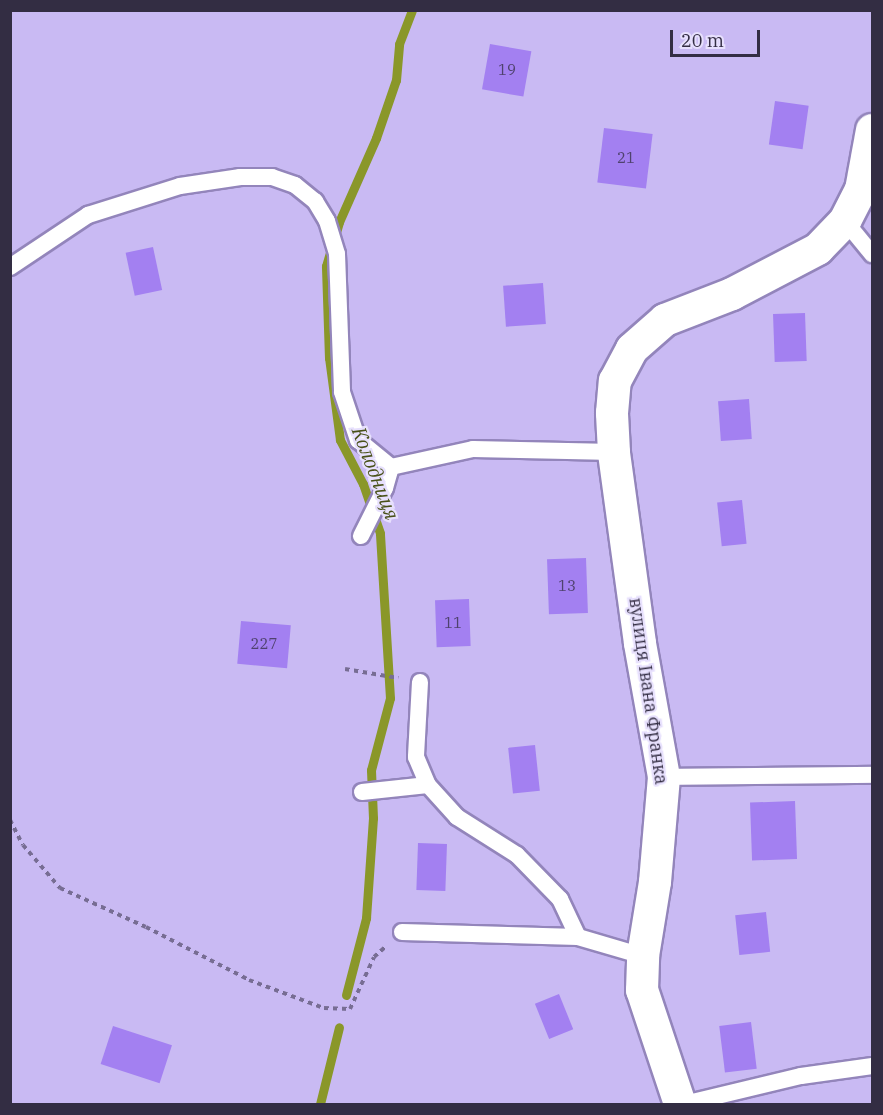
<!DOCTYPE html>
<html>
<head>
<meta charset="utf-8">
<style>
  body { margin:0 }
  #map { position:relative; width:883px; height:1115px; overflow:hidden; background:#c9baf3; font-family:"IBM Plex Serif",serif }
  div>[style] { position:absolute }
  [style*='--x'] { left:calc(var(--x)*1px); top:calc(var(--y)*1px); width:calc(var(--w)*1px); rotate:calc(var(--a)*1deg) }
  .stream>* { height:9px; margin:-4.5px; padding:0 4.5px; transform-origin:4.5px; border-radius:4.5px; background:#8a9729 }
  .building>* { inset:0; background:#a380f1; transform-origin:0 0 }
  .path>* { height:4px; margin-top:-2px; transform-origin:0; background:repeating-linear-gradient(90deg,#776d93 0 4.5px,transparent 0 9px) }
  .roads { filter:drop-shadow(2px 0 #9385bb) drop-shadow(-2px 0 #9385bb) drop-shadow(0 2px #9385bb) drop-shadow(0 -2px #9385bb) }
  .lane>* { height:16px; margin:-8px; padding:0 8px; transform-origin:8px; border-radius:8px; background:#fff }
  .street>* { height:32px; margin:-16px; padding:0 16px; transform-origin:16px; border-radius:16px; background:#fff }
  span { translate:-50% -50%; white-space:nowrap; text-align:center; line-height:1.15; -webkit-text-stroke:4.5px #e7e0fd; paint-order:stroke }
  .number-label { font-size:15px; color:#4f426e }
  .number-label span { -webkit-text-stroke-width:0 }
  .street-label { font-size:18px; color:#332d43 }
  .water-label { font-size:20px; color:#495119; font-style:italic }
  .frame { position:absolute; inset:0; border:12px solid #332d43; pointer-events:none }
  .scale { position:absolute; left:670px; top:30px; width:90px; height:27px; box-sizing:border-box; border:3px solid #332d43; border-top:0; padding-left:8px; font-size:18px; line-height:21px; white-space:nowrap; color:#332d43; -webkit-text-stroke:4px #e7e0fd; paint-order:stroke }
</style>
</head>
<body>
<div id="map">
  <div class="stream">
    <div style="--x:346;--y:995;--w:80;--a:-75.4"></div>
    <div style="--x:366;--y:918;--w:100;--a:-86"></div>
    <div style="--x:373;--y:818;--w:48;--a:-92.4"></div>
    <div style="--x:371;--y:770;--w:74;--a:-75.2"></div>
    <div style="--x:390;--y:698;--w:165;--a:-93.5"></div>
    <div style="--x:380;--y:533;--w:52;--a:-109.1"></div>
    <div style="--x:363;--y:484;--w:50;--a:-117.6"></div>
    <div style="--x:340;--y:440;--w:83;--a:-97.6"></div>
    <div style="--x:329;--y:358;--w:92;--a:-91.9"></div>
    <div style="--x:326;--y:266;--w:46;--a:-73.5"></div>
    <div style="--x:339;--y:222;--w:92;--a:-66.2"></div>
    <div style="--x:376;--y:138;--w:61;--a:-71"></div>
    <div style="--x:396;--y:80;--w:36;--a:-85"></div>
    <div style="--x:399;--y:44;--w:36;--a:-69"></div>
    <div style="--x:320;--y:1104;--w:79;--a:-76.1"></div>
  </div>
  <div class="building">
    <div style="left:490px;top:44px;width:42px;height:46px;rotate:10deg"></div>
    <div style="left:775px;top:101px;width:34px;height:44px;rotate:8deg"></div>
    <div style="left:604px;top:128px;width:49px;height:55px;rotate:7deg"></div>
    <div style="left:153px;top:247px;width:44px;height:28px;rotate:78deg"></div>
    <div style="left:543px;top:283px;width:41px;height:40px;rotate:86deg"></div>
    <div style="left:805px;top:313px;width:48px;height:32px;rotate:88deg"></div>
    <div style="left:749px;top:399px;width:40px;height:31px;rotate:86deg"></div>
    <div style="left:742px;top:500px;width:44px;height:25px;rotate:84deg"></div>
    <div style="left:586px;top:558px;width:55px;height:39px;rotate:88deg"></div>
    <div style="left:469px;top:599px;width:47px;height:34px;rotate:88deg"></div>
    <div style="left:241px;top:621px;width:50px;height:43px;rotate:5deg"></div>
    <div style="left:535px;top:745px;width:46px;height:27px;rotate:84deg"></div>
    <div style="left:795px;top:801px;width:58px;height:45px;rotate:88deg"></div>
    <div style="left:418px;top:843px;width:29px;height:47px;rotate:2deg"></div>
    <div style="left:766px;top:912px;width:40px;height:31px;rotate:84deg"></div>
    <div style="left:559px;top:994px;width:38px;height:26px;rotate:68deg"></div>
    <div style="left:751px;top:1022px;width:47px;height:32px;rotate:83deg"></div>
    <div style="left:113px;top:1026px;width:62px;height:40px;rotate:18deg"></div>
  </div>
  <div class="path">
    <div style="--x:345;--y:669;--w:54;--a:9.6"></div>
    <div style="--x:10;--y:820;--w:28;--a:63"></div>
    <div style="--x:23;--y:845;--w:57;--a:49.3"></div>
    <div style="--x:60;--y:888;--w:94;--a:24.4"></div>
    <div style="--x:146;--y:927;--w:116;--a:27.2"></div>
    <div style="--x:249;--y:980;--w:80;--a:20.5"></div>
    <div style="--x:324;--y:1008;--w:26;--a:2"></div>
    <div style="--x:350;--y:1009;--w:57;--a:-65.2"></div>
    <div style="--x:374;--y:957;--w:15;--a:-42"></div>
  </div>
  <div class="roads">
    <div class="lane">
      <div style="--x:845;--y:221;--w:43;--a:50.7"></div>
      <div style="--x:10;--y:267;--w:94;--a:-33.7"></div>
      <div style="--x:88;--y:215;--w:96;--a:-17.5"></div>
      <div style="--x:180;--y:186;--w:61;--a:-8.5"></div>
      <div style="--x:240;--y:177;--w:32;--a:0"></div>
      <div style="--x:272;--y:177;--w:24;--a:19"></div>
      <div style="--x:295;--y:185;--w:26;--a:39"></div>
      <div style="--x:315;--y:201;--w:23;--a:59"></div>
      <div style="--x:327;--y:221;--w:34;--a:73"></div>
      <div style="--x:337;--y:254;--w:138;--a:87.9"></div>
      <div style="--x:342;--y:392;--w:51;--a:71.6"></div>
      <div style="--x:358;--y:440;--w:43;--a:39.3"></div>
      <div style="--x:391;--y:467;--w:84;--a:-12.4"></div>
      <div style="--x:473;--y:449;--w:141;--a:1.2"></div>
      <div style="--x:361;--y:536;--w:54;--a:-63.4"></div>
      <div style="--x:385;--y:488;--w:22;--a:-74"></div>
      <div style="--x:420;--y:682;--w:75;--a:93.1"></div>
      <div style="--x:416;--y:757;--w:30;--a:67"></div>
      <div style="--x:428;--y:785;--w:43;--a:47.8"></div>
      <div style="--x:457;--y:817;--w:71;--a:32.3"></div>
      <div style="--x:517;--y:855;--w:62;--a:45.7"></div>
      <div style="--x:560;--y:899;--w:42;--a:64.7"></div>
      <div style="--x:578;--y:937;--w:68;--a:16.3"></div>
      <div style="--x:664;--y:777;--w:208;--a:-0.6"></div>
      <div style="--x:362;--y:792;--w:66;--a:-6.1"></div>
      <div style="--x:402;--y:932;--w:176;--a:1.6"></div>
      <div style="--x:684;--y:1104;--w:120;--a:-13.5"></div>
      <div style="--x:801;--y:1076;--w:72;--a:-8"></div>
    </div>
    <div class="street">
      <div style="--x:680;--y:1104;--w:120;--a:-108.4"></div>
      <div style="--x:642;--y:990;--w:34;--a:-88"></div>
      <div style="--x:643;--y:956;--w:75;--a:-80.8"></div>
      <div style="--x:655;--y:882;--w:105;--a:-85.1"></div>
      <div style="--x:664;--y:777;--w:136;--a:-100.2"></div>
      <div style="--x:640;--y:643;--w:193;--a:-97.8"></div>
      <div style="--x:614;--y:452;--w:39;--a:-93"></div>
      <div style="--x:612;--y:413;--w:32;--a:-85"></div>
      <div style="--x:615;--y:381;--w:36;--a:-62"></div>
      <div style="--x:632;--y:349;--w:44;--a:-41.3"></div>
      <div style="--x:665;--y:320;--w:72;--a:-21.2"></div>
      <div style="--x:732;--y:294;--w:97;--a:-27.6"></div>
      <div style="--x:818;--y:249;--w:39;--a:-46"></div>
      <div style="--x:845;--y:221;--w:35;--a:-63"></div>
      <div style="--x:861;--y:190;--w:61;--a:-79.6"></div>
    </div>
  </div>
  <div class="number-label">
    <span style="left:507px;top:70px">19</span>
    <span style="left:626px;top:158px">21</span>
    <span style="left:567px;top:586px">13</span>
    <span style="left:453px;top:623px">11</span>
    <span style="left:264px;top:644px">227</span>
  </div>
  <div class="street-label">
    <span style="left:648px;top:691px;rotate:82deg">вулиця Івана Франка</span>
  </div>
  <div class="water-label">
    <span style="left:376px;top:473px;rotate:69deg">Колодниця</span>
  </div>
  <div class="frame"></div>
  <div class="scale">20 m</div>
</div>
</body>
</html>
